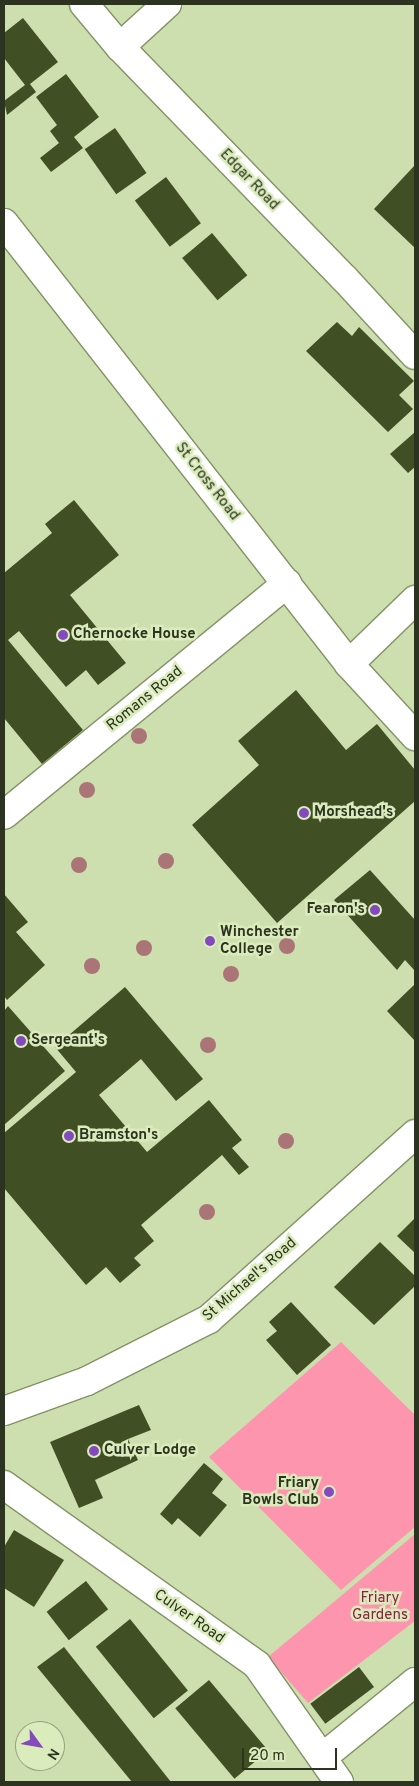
<!DOCTYPE html>
<html>
<head>
<meta charset="utf-8">
<style>
  body { margin:0 }
  #map { position:relative; width:419px; height:1786px; overflow:hidden; background:#cddfaf; font-family:Overpass,sans-serif }
  div>[style] { position:absolute }
  [style*='--x'] { left:calc(var(--x)*1px); top:calc(var(--y)*1px); width:calc(var(--w)*1px); rotate:calc(var(--a)*1deg) }
  .green>* { inset:0; background:#fe95ae }
  .building>* { inset:0; background:#414f24; transform-origin:0 0 }
  .roads { filter:drop-shadow(1px 0 #829366) drop-shadow(-1px 0 #829366) drop-shadow(0 1px #829366) drop-shadow(0 -1px #829366) }
  .street>* { height:28px; margin:-14px; padding:0 14px; transform-origin:14px; border-radius:14px; background:#fff }
  .secondary>* { height:28px; margin:-14px; padding:0 14px; transform-origin:14px; border-radius:14px; background:#fff }
  .trees>* { width:16px; height:16px; margin:-8px; border-radius:50%; background:#ab7476 }
  .dots>* { width:14px; height:14px; translate:-50% -50%; box-sizing:border-box; border:2px solid #daecbc; border-radius:50% }
  span { translate:-50% -50%; white-space:nowrap; text-align:center; line-height:1.15; -webkit-text-stroke:5px #daecbc; paint-order:stroke }
  .street-label { font-size:15px; color:#2c3320 }
  .poi-label { font-size:15px; color:#2c3320; font-weight:700 }
  .left { translate:0 -50%; text-align:left }
  .right { translate:-100% -50%; text-align:right }
  .park-label { font-size:15px; color:#901c47 }
  .frame { position:absolute; inset:0; border:5px solid #2c3320; pointer-events:none }
  .north { position:absolute; left:15px; top:1721px; width:50px; height:50px; box-sizing:border-box; background:#daecbc; border:1px solid #94a27e; border-radius:50%; rotate:122deg; font-size:14px; font-weight:700; line-height:20px; text-align:center; color:#2c3320 }
  .north::after { content:''; display:block; margin:auto; width:18px; height:22px; background:#8549be; clip-path:polygon(50% 0,100% 100%,50% 72%,0 100%) }
  .scale { position:absolute; left:242px; top:1748px; width:95px; height:22px; box-sizing:border-box; border:2px solid #2c3320; border-top:0; padding-left:6px; font-size:15px; line-height:18px; white-space:nowrap; color:#2c3320; -webkit-text-stroke:4px #daecbc; paint-order:stroke }
</style>
</head>
<body>
<div id="map">
  <div class="green">
    <div style="clip-path:polygon(341px 1342px,415px 1415px,415px 1527px,341px 1590px,209px 1457px)"></div>
    <div style="clip-path:polygon(415px 1534px,415px 1621px,308px 1703px,268px 1657px)"></div>
  </div>
  <div class="building">
    <div style="clip-path:polygon(23px 18px,58px 62px,30px 84px,36px 92px,7px 115px,4px 101px,25px 85px,4px 58px,4px 33px)"></div>
    <div style="clip-path:polygon(66px 74px,99px 117px,74px 137px,83px 148px,51px 172px,40px 158px,59px 143px,50px 131px,57px 125px,36px 97px)"></div>
    <div style="left:115px;top:128px;width:55px;height:37px;rotate:55deg"></div>
    <div style="clip-path:polygon(415px 165px,415px 248px,374px 209px)"></div>
    <div style="left:166px;top:177px;width:58px;height:39px;rotate:53deg"></div>
    <div style="left:212px;top:233px;width:55px;height:39px;rotate:50deg"></div>
    <div style="clip-path:polygon(337px 322px,352px 336px,359px 327px,414px 381px,399px 395px,413px 409px,388px 432px,306px 351px)"></div>
    <div style="clip-path:polygon(415px 432px,415px 467px,408px 473px,390px 454px)"></div>
    <div style="clip-path:polygon(74px 500px,119px 555px,70px 595px,126px 663px,98px 685px,86px 670px,66px 687px,19px 631px,8px 640px,83px 730px,42px 764px,4px 718px,4px 573px,52px 533px,45px 524px)"></div>
    <div style="clip-path:polygon(296px 690px,346px 750px,377px 724px,415px 770px,415px 801px,277px 923px,192px 825px,259px 765px,238px 741px)"></div>
    <div style="clip-path:polygon(370px 870px,415px 920px,415px 971px,405px 960px,397px 970px,334px 900px)"></div>
    <div style="clip-path:polygon(4px 894px,28px 922px,16px 932px,45px 965px,7px 1000px,4px 996px)"></div>
    <div style="clip-path:polygon(415px 984px,415px 1041px,387px 1011px)"></div>
    <div style="clip-path:polygon(125px 987px,203px 1079px,176px 1101px,141px 1059px,99px 1095px,147px 1152px,209px 1100px,242px 1140px,232px 1148px,249px 1167px,239px 1175px,222px 1155px,141px 1225px,154px 1241px,134px 1258px,141px 1265px,120px 1283px,106px 1267px,86px 1285px,4px 1188px,4px 1133px,76px 1072px,55px 1047px)"></div>
    <div style="clip-path:polygon(8px 1006px,65px 1071px,4px 1125px,4px 1011px)"></div>
    <div style="clip-path:polygon(415px 1218px,415px 1253px,397px 1236px)"></div>
    <div style="clip-path:polygon(380px 1242px,415px 1276px,415px 1286px,374px 1325px,334px 1287px)"></div>
    <div style="clip-path:polygon(291px 1302px,331px 1345px,297px 1375px,266px 1340px,277px 1331px,269px 1322px)"></div>
    <div style="clip-path:polygon(139px 1405px,151px 1430px,128px 1439px,138px 1460px,95px 1480px,103px 1498px,79px 1508px,50px 1442px)"></div>
    <div style="clip-path:polygon(204px 1463px,223px 1479px,212px 1493px,227px 1505px,200px 1537px,178px 1518px,172px 1525px,160px 1514px)"></div>
    <div style="clip-path:polygon(14px 1530px,64px 1560px,34px 1607px,4px 1588px,4px 1547px)"></div>
    <div style="left:86px;top:1581px;width:36px;height:50px;rotate:52deg"></div>
    <div style="left:130px;top:1619px;width:92px;height:44px;rotate:51deg"></div>
    <div style="clip-path:polygon(64px 1647px,171px 1782px,132px 1782px,37px 1667px)"></div>
    <div style="left:359px;top:1667px;width:25px;height:61px;rotate:53deg"></div>
    <div style="left:209px;top:1680px;width:92px;height:44px;rotate:50deg"></div>
  </div>
  <div class="roads">
    <div class="street">
      <div style="--x:84;--y:4;--w:56;--a:50.1"></div>
      <div style="--x:120;--y:47;--w:323;--a:45.9"></div>
      <div style="--x:345;--y:279;--w:103;--a:47.4"></div>
      <div style="--x:120;--y:47;--w:64;--a:-42.5"></div>
      <div style="--x:349;--y:664;--w:92;--a:-44.1"></div>
      <div style="--x:4;--y:815;--w:366;--a:-39.3"></div>
      <div style="--x:4;--y:1411;--w:88;--a:-19.9"></div>
      <div style="--x:87;--y:1381;--w:137;--a:-26.9"></div>
      <div style="--x:209;--y:1319;--w:277;--a:-41.9"></div>
      <div style="--x:4;--y:1485;--w:310;--a:35.4"></div>
      <div style="--x:257;--y:1665;--w:143;--a:55"></div>
      <div style="--x:323;--y:1757;--w:119;--a:-39.2"></div>
    </div>
    <div class="secondary">
      <div style="--x:4;--y:223;--w:560;--a:51.96"></div>
      <div style="--x:349;--y:664;--w:98;--a:47.5"></div>
    </div>
  </div>
  <div class="trees">
    <div style="left:139px;top:736px"></div>
    <div style="left:87px;top:790px"></div>
    <div style="left:166px;top:861px"></div>
    <div style="left:79px;top:865px"></div>
    <div style="left:287px;top:946px"></div>
    <div style="left:144px;top:948px"></div>
    <div style="left:92px;top:966px"></div>
    <div style="left:231px;top:974px"></div>
    <div style="left:208px;top:1045px"></div>
    <div style="left:286px;top:1141px"></div>
    <div style="left:207px;top:1212px"></div>
  </div>
  <div class="dots">
    <div style="left:63px;top:635px;background:#8549be"></div>
    <div style="left:304px;top:813px;background:#8549be"></div>
    <div style="left:375px;top:910px;background:#8549be"></div>
    <div style="left:210px;top:941px;background:#8549be"></div>
    <div style="left:21px;top:1041px;background:#8549be"></div>
    <div style="left:69px;top:1136px;background:#8549be"></div>
    <div style="left:94px;top:1451px;background:#8549be"></div>
    <div style="left:329px;top:1492px;background:#8549be"></div>
  </div>
  <div class="street-label">
    <span style="left:249px;top:180px;rotate:46deg">Edgar Road</span>
    <span style="left:207px;top:482px;rotate:52deg">St Cross Road</span>
    <span style="left:145px;top:699px;rotate:-39deg">Romans Road</span>
    <span style="left:250px;top:1280px;rotate:-41deg">St Michael's Road</span>
    <span style="left:189px;top:1617px;rotate:35deg">Culver Road</span>
  </div>
  <div class="poi-label">
    <span class="left" style="left:73px;top:635px">Chernocke House</span>
    <span class="left" style="left:314px;top:813px">Morshead's</span>
    <span class="right" style="left:365px;top:910px">Fearon's</span>
    <span class="left" style="left:220px;top:941px">Winchester<br>College</span>
    <span class="left" style="left:31px;top:1041px">Sergeant's</span>
    <span class="left" style="left:79px;top:1136px">Bramston's</span>
    <span class="left" style="left:104px;top:1451px">Culver Lodge</span>
    <span class="right" style="left:319px;top:1492px">Friary<br>Bowls Club</span>
  </div>
  <div class="park-label">
    <span style="left:380px;top:1607px">Friary<br>Gardens</span>
  </div>
  <div class="frame"></div>
  <div class="north">N</div>
  <div class="scale">20 m</div>
</div>
</body>
</html>
